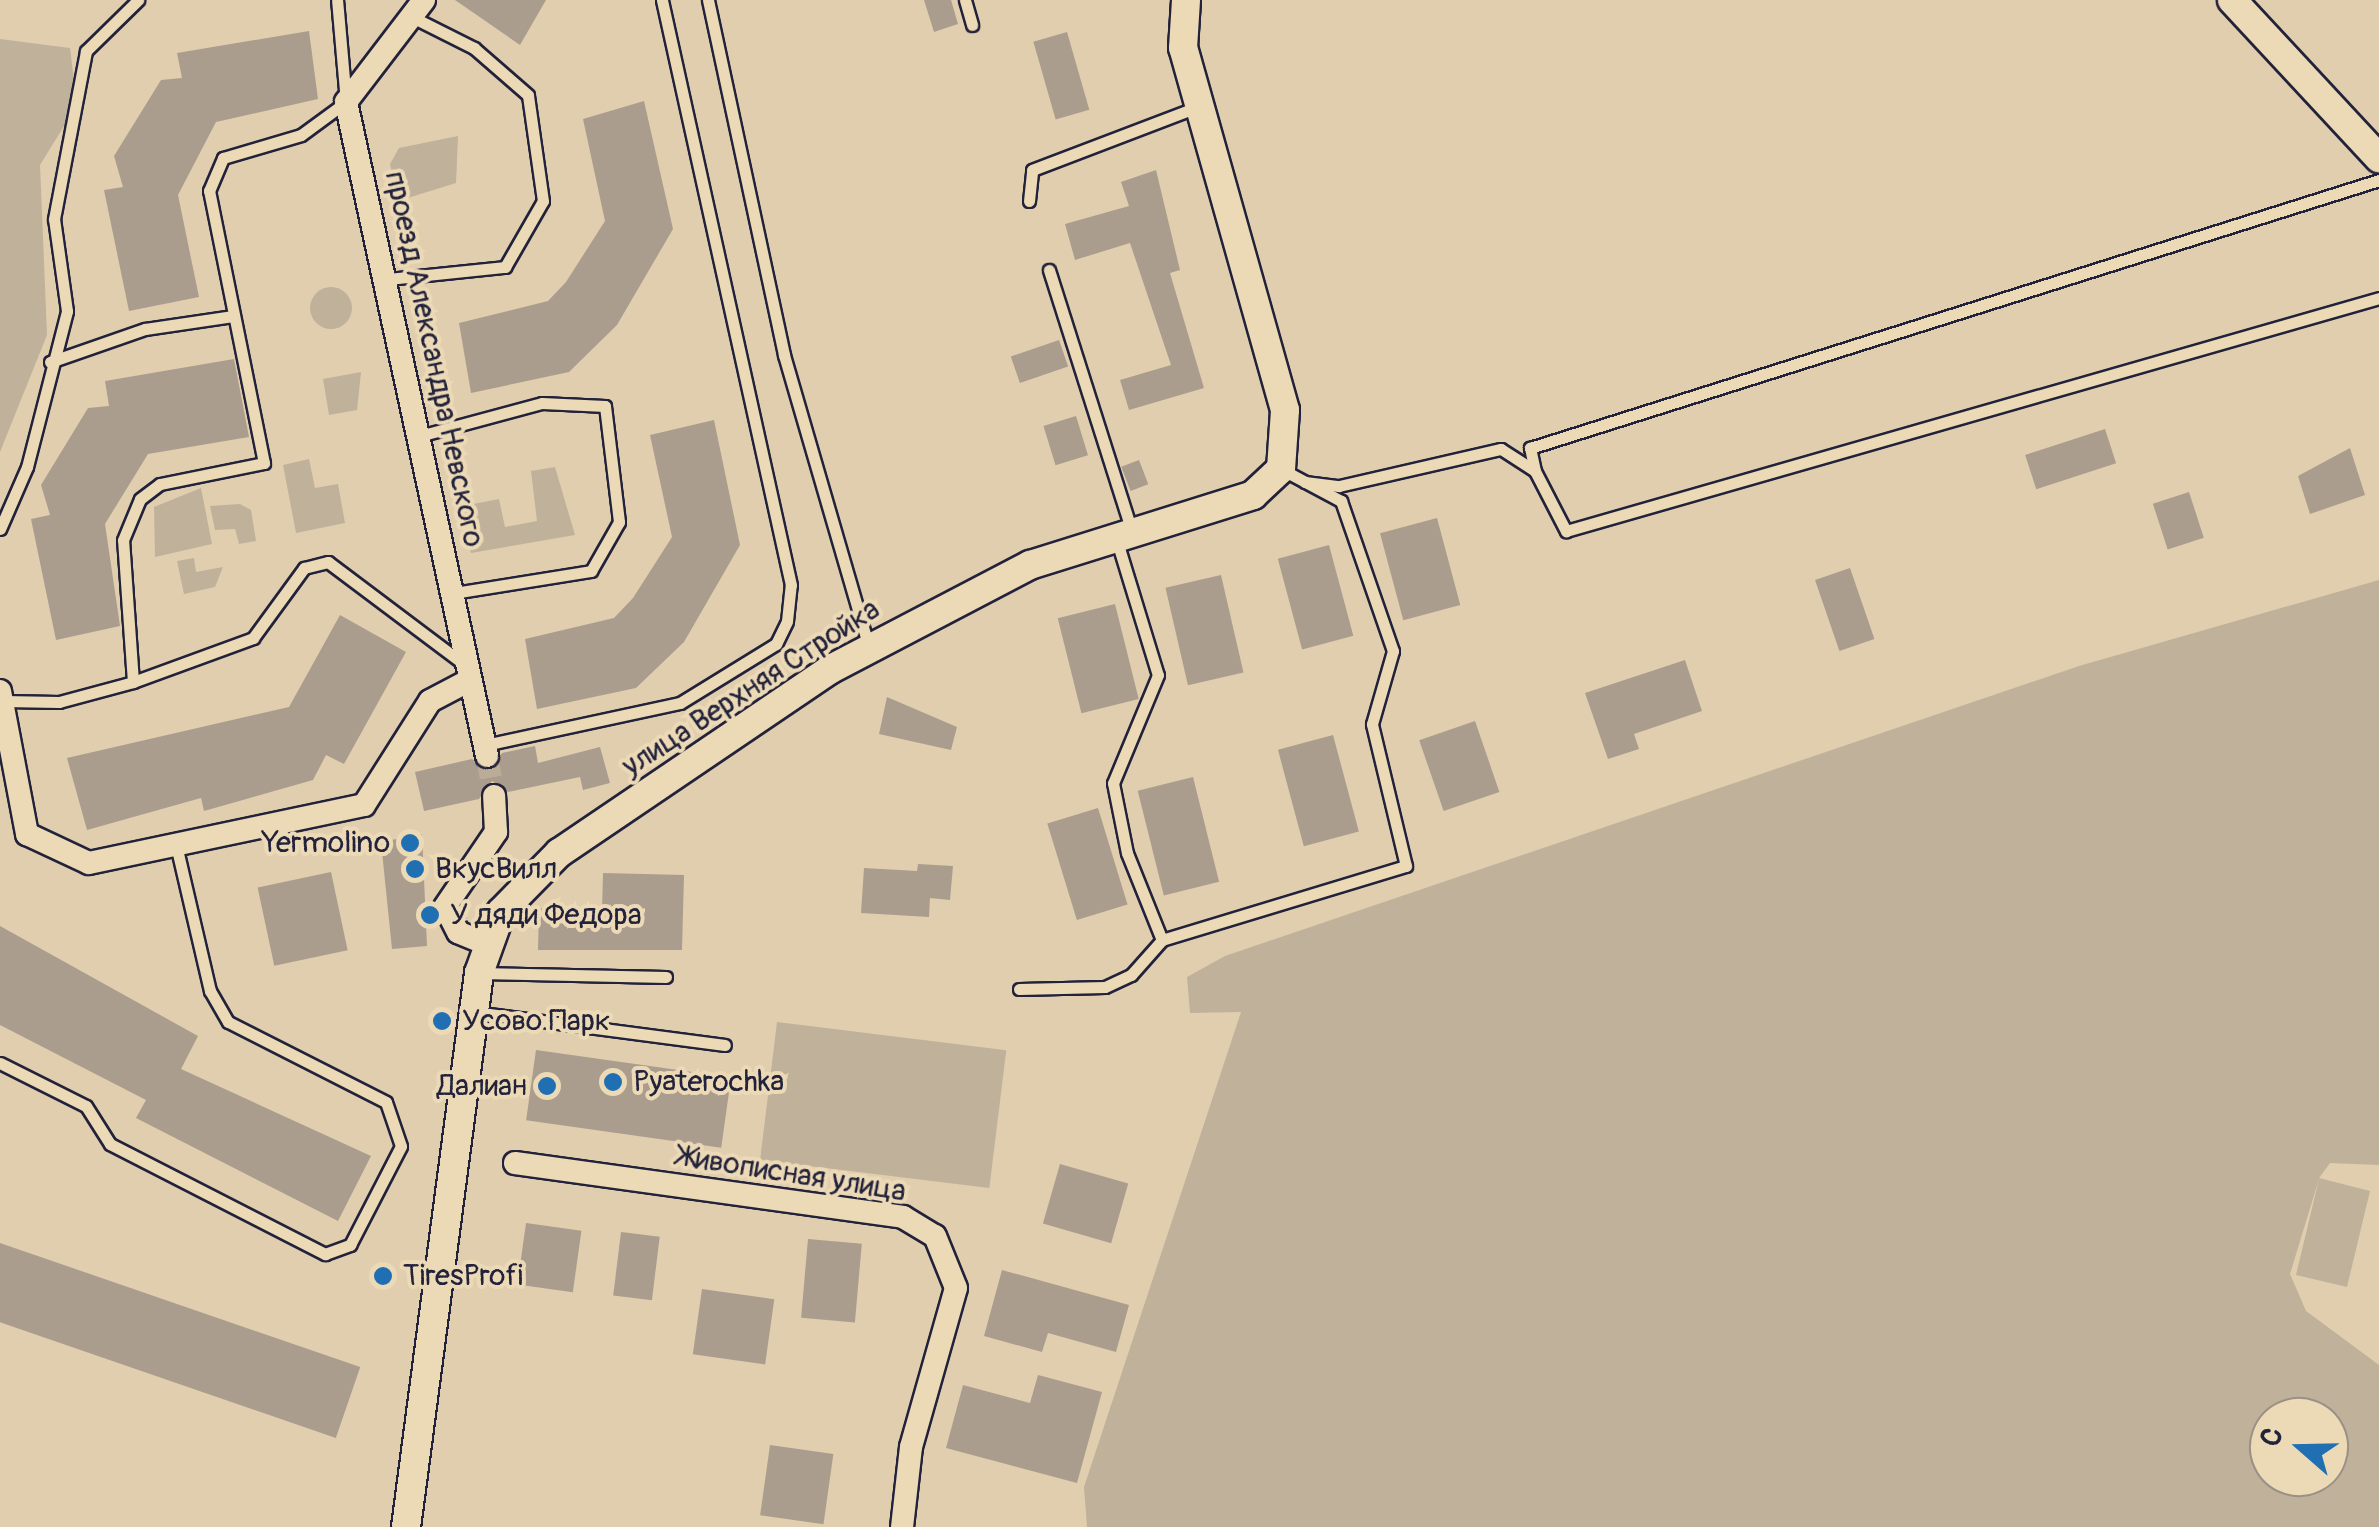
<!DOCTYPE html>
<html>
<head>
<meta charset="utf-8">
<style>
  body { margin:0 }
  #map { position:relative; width:2379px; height:1527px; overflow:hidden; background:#e0ceae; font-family:Pangolin,sans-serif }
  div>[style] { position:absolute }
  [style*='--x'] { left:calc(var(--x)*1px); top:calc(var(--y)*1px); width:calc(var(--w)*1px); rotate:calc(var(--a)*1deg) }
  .green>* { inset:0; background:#c0b19b; transform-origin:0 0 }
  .round { border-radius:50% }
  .building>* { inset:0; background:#ab9d8e; transform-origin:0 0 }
  .minor-tunnel>* { height:22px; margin-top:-11px; transform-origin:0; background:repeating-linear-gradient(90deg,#baac97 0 22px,transparent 0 33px) }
  .roads { filter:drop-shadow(2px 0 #22223b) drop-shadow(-2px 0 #22223b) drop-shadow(0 2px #22223b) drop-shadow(0 -2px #22223b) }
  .service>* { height:11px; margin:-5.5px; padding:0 5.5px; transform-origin:5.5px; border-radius:5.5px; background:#ecd9b6 }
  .minor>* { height:22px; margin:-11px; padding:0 11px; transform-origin:11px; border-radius:11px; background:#ecd9b6 }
  .tertiary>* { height:28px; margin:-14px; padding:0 14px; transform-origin:14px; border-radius:14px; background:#ecd9b6 }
  .dots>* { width:28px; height:28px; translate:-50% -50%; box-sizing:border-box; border:5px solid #ecd9b6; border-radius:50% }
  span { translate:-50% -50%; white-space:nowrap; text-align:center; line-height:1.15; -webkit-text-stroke:8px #ecd9b6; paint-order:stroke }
  .street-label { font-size:30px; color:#22223b }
  .poi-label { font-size:30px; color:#22223b }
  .right { translate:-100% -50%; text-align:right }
  .left { translate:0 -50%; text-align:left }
  .north { position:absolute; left:2249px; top:1397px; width:100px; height:100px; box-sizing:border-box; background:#ecd9b6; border:2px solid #9b9085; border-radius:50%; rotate:290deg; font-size:28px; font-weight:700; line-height:40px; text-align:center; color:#22223b }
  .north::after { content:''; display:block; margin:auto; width:35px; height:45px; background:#1f6fb2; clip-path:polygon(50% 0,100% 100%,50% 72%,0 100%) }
</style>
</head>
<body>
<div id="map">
  <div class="green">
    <div style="clip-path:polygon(0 39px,70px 48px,77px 105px,40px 165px,47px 335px,0 452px)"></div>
    <div style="clip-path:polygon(458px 136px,456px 183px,398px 201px,390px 164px,399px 148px)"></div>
    <div class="round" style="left:310px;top:287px;width:42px;height:42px"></div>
    <div style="clip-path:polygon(361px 372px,357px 410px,329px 415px,323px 379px)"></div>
    <div style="clip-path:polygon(309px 459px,315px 488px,338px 484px,345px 523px,296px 533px,283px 465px)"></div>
    <div style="clip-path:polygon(555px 467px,575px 535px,471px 553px,463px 506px,499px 499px,505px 527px,537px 521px,531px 471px)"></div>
    <div style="clip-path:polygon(201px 488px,212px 544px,155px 557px,154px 507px)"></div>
    <div style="clip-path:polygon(240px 504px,251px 510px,256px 541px,239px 544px,235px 529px,215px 530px,210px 506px)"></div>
    <div style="clip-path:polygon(194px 558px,196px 572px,223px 567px,215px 587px,184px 594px,177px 561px)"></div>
    <div style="clip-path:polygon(evenodd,2379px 580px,2379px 1165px,2330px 1163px,2319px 1178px,2370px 1191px,2347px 1287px,2296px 1275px,2319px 1179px,2290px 1274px,2306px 1311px,2379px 1365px,2379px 1527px,1087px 1527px,1084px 1487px,1241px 1012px,1190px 1013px,1187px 977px,1225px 956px,2079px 666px,2379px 580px,2269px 1417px,2329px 1417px,2329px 1477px,2269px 1477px,2269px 1417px)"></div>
    <div style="left:777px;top:1022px;width:231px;height:139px;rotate:7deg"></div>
  </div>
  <div class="building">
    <div style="clip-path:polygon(455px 0,546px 0,520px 45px)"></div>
    <div style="clip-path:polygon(924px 0,951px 0,958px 24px,934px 32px)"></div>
    <div style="clip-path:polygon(309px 31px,318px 99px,216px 122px,178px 195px,199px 297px,129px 311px,104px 190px,123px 187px,114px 156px,161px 80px,182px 78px,177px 53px)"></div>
    <div style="left:1067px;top:32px;width:81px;height:35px;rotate:74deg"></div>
    <div style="clip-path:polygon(644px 101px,673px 229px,617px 325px,569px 372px,471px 393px,459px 323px,548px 301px,566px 282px,605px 221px,583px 119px)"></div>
    <div style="clip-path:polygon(1156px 170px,1180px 270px,1170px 273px,1204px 388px,1129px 410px,1120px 380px,1171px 365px,1130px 243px,1075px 260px,1065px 224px,1129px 206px,1121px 182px)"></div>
    <div style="left:1059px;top:340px;width:28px;height:51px;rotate:71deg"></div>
    <div style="clip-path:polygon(234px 359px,249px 437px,148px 454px,105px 524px,120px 626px,56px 640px,31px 519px,50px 515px,41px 485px,88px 408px,109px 406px,105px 381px)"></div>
    <div style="left:1076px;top:416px;width:41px;height:34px;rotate:73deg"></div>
    <div style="clip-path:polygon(714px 420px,740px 545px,684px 642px,636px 688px,537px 709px,525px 639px,614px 618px,633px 598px,672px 537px,650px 435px)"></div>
    <div style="left:2105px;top:429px;width:36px;height:84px;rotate:72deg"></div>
    <div style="clip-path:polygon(2350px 448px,2365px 495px,2310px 514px,2298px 476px)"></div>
    <div style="left:1139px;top:460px;width:26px;height:19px;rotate:69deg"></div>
    <div style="left:2189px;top:492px;width:48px;height:38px;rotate:72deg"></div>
    <div style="left:1437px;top:518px;width:90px;height:59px;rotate:75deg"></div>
    <div style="left:1329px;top:545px;width:94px;height:53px;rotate:75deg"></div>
    <div style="left:1850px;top:568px;width:75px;height:37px;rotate:71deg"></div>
    <div style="left:1221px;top:575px;width:100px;height:57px;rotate:77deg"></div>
    <div style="left:1115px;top:604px;width:98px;height:59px;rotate:76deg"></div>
    <div style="clip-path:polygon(340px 615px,406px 652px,344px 764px,326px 755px,313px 780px,204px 811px,201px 798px,87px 830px,67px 758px,289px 707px)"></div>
    <div style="clip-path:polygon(1685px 660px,1702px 711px,1634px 734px,1639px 749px,1608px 759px,1585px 693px)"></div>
    <div style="clip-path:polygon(887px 697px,957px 727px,951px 750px,879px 734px)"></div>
    <div style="left:1475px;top:721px;width:75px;height:59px;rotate:71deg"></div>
    <div style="left:1333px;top:735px;width:100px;height:57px;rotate:75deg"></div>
    <div style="clip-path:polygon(535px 746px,538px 763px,600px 747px,610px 783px,583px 790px,580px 777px,508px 792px,492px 781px,479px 799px,424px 811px,415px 772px,472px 759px,489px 771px,502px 753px)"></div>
    <div style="left:1193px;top:777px;width:108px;height:57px;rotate:76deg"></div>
    <div style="left:1098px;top:808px;width:101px;height:53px;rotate:73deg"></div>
    <div style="clip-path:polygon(422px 834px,427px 946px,392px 949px,381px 842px)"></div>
    <div style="clip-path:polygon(918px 864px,953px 866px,950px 900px,930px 898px,929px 917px,861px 913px,864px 868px,917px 871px)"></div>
    <div style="left:331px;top:872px;width:80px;height:75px;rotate:78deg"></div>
    <div style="clip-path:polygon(603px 873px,684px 875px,682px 950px,538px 950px,539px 908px,602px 910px)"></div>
    <div style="clip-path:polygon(0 926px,198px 1036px,181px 1069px,371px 1156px,338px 1221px,136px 1118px,146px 1100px,0 1025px)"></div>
    <div style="left:536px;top:1050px;width:197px;height:71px;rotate:8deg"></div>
    <div style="left:1060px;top:1164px;width:71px;height:62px;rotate:16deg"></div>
    <div style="left:526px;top:1223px;width:56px;height:62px;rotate:8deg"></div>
    <div style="left:621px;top:1232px;width:39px;height:64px;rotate:7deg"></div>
    <div style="left:808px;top:1239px;width:54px;height:79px;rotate:5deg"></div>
    <div style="left:0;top:1243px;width:381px;height:75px;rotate:19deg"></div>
    <div style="clip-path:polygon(1002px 1270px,1129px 1305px,1116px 1352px,1048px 1333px,1042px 1352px,984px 1336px)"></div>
    <div style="left:702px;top:1289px;width:73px;height:66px;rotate:8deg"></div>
    <div style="clip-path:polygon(1038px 1375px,1102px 1392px,1077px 1483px,946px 1448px,963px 1385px,1030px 1403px)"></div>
    <div style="left:770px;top:1445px;width:64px;height:71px;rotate:8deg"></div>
  </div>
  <div class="minor-tunnel">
    <div style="--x:487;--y:756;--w:41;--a:80.1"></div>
  </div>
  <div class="roads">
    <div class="service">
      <div style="--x:708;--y:0;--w:363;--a:77.9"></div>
      <div style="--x:784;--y:355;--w:305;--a:73.8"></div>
      <div style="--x:965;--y:0;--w:26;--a:74"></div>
      <div style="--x:1029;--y:201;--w:31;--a:-84"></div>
      <div style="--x:1032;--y:170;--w:180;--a:-20.9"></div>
      <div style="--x:1049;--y:270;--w:275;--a:72.4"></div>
      <div style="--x:388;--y:279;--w:118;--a:-5.9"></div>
      <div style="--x:505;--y:267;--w:76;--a:-60.1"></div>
      <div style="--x:543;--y:201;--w:107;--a:-98.1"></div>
      <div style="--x:528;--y:95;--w:72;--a:-139"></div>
      <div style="--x:474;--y:48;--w:67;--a:-153.4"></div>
      <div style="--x:50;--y:362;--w:101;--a:-19.2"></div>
      <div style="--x:145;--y:329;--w:89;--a:-8.4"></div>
      <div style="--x:423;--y:435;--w:123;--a:-15.1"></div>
      <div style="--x:542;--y:403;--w:63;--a:2.7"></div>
      <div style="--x:605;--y:406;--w:117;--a:83.1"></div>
      <div style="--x:619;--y:522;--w:56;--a:119.7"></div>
      <div style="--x:591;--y:571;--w:139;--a:170.9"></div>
      <div style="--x:1535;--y:471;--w:68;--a:62.7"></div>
      <div style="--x:1566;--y:531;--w:846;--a:-15.99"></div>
      <div style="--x:1305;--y:482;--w:34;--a:7"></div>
      <div style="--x:1339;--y:486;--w:166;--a:-12.9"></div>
      <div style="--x:1501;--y:449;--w:40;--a:32.9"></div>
      <div style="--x:1535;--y:471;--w:24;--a:-102"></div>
      <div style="--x:1530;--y:448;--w:890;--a:-17.52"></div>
      <div style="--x:0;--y:529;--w:68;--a:-66.5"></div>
      <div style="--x:27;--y:467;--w:161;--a:-75.6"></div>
      <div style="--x:67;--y:311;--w:93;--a:-98"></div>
      <div style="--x:54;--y:219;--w:171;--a:-79.2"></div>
      <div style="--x:86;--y:51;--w:73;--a:-44.4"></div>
      <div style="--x:1116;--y:538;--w:143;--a:73"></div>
      <div style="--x:1158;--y:675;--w:117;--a:112.6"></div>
      <div style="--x:1113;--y:783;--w:71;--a:78.7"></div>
      <div style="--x:1127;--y:853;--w:94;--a:68.1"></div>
      <div style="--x:133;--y:682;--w:128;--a:-20.1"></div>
      <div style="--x:253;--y:638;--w:87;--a:-53.9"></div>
      <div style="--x:304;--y:568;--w:25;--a:-14"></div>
      <div style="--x:328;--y:562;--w:170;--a:36.9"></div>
      <div style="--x:3;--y:701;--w:56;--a:1"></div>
      <div style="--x:59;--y:702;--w:77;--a:-15.1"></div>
      <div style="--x:133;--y:682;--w:142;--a:-94"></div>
      <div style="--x:123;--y:540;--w:44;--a:-67.5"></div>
      <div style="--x:140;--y:499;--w:25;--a:-37"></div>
      <div style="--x:160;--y:484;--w:106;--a:-11.4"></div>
      <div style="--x:264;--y:463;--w:278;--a:-101.4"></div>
      <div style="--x:209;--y:191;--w:36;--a:-67"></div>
      <div style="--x:223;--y:158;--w:81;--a:-16.4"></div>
      <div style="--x:301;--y:135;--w:56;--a:-36.3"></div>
      <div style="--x:346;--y:102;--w:102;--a:-95"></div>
      <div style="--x:485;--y:745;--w:199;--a:-12.2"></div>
      <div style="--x:680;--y:703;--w:113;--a:-31.6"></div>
      <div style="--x:776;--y:644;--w:25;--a:-64"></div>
      <div style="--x:787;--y:621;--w:36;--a:-84"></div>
      <div style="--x:791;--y:585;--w:599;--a:-102.44"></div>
      <div style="--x:480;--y:973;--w:186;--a:1.2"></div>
      <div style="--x:1019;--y:989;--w:86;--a:-1.3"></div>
      <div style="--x:1105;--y:987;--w:29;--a:-25"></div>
      <div style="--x:1131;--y:975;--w:47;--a:-48.5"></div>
      <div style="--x:1162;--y:940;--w:255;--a:-16.9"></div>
      <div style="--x:1406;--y:866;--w:146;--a:-103.5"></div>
      <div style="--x:1372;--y:724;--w:76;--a:-74"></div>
      <div style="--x:1393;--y:651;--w:159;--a:-109.1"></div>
      <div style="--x:1341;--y:501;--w:68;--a:-151.9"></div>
      <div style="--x:474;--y:1012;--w:253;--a:7.5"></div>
      <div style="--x:0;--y:1063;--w:96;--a:26.6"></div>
      <div style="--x:86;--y:1106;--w:45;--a:57.7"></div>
      <div style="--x:110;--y:1144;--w:242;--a:27.1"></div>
      <div style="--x:325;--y:1254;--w:27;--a:-20"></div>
      <div style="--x:350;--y:1245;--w:111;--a:-62.7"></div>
      <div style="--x:401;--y:1146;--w:46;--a:-108.8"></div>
      <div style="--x:386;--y:1102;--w:177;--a:-153.1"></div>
      <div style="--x:228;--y:1022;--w:36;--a:-120"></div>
      <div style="--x:210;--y:991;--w:150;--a:-103.1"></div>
    </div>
    <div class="minor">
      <div style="--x:424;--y:0;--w:128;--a:127.4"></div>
      <div style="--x:346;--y:102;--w:669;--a:77.83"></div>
      <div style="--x:0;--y:691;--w:146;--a:79.3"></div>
      <div style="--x:27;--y:834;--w:68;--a:25.1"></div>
      <div style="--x:89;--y:863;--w:281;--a:-11.9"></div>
      <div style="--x:364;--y:805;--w:123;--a:-57.6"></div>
      <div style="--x:430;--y:701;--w:43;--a:-27.8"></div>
      <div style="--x:487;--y:944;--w:31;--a:-158"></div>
      <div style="--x:458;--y:932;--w:28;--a:-117"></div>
      <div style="--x:445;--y:907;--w:91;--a:-55.8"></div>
      <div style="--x:496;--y:832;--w:36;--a:-93"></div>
      <div style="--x:515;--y:1163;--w:392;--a:7.9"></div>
      <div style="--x:903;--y:1217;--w:37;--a:31"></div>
      <div style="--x:935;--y:1236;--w:56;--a:68"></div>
      <div style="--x:956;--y:1288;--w:165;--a:105.8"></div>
      <div style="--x:911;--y:1447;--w:81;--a:96.4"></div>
    </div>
    <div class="tertiary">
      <div style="--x:2232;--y:0;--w:216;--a:47.1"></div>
      <div style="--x:406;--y:1527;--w:559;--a:-82.49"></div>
      <div style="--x:479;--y:973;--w:65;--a:-70.2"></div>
      <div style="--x:501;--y:912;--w:83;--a:-45.5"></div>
      <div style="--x:559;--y:853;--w:326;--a:-34.1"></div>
      <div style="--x:829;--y:670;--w:227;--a:-27.6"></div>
      <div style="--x:1030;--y:565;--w:234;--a:-17.4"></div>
      <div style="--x:1253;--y:495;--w:38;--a:-43"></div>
      <div style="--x:1281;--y:469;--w:59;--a:-86.1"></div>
      <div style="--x:1285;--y:410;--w:376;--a:-105.7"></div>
      <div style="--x:1183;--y:48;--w:48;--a:-86.4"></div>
    </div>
  </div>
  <div class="dots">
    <div style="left:410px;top:843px;background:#1f6fb2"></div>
    <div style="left:415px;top:869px;background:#1f6fb2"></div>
    <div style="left:430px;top:915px;background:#1f6fb2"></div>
    <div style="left:442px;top:1021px;background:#1f6fb2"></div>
    <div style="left:613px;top:1082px;background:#1f6fb2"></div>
    <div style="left:547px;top:1086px;background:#1f6fb2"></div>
    <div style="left:383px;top:1276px;background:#1f6fb2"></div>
  </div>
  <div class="street-label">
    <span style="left:434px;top:359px;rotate:78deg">проезд Александра Невского</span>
    <span style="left:751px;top:688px;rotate:-33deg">улица Верхняя Стройка</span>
    <span style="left:792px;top:1174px;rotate:9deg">Живописная улица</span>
  </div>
  <div class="poi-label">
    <span class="right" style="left:390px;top:843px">Yermolino</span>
    <span class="left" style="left:435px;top:869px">ВкусВилл</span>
    <span class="left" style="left:450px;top:915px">У дяди Федора</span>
    <span class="left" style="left:462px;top:1021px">Усово Парк</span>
    <span class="left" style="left:633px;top:1082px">Pyaterochka</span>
    <span class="right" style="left:527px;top:1086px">Далиан</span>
    <span class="left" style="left:403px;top:1276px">TiresProfi</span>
  </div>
  <div class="north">С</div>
</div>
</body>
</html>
